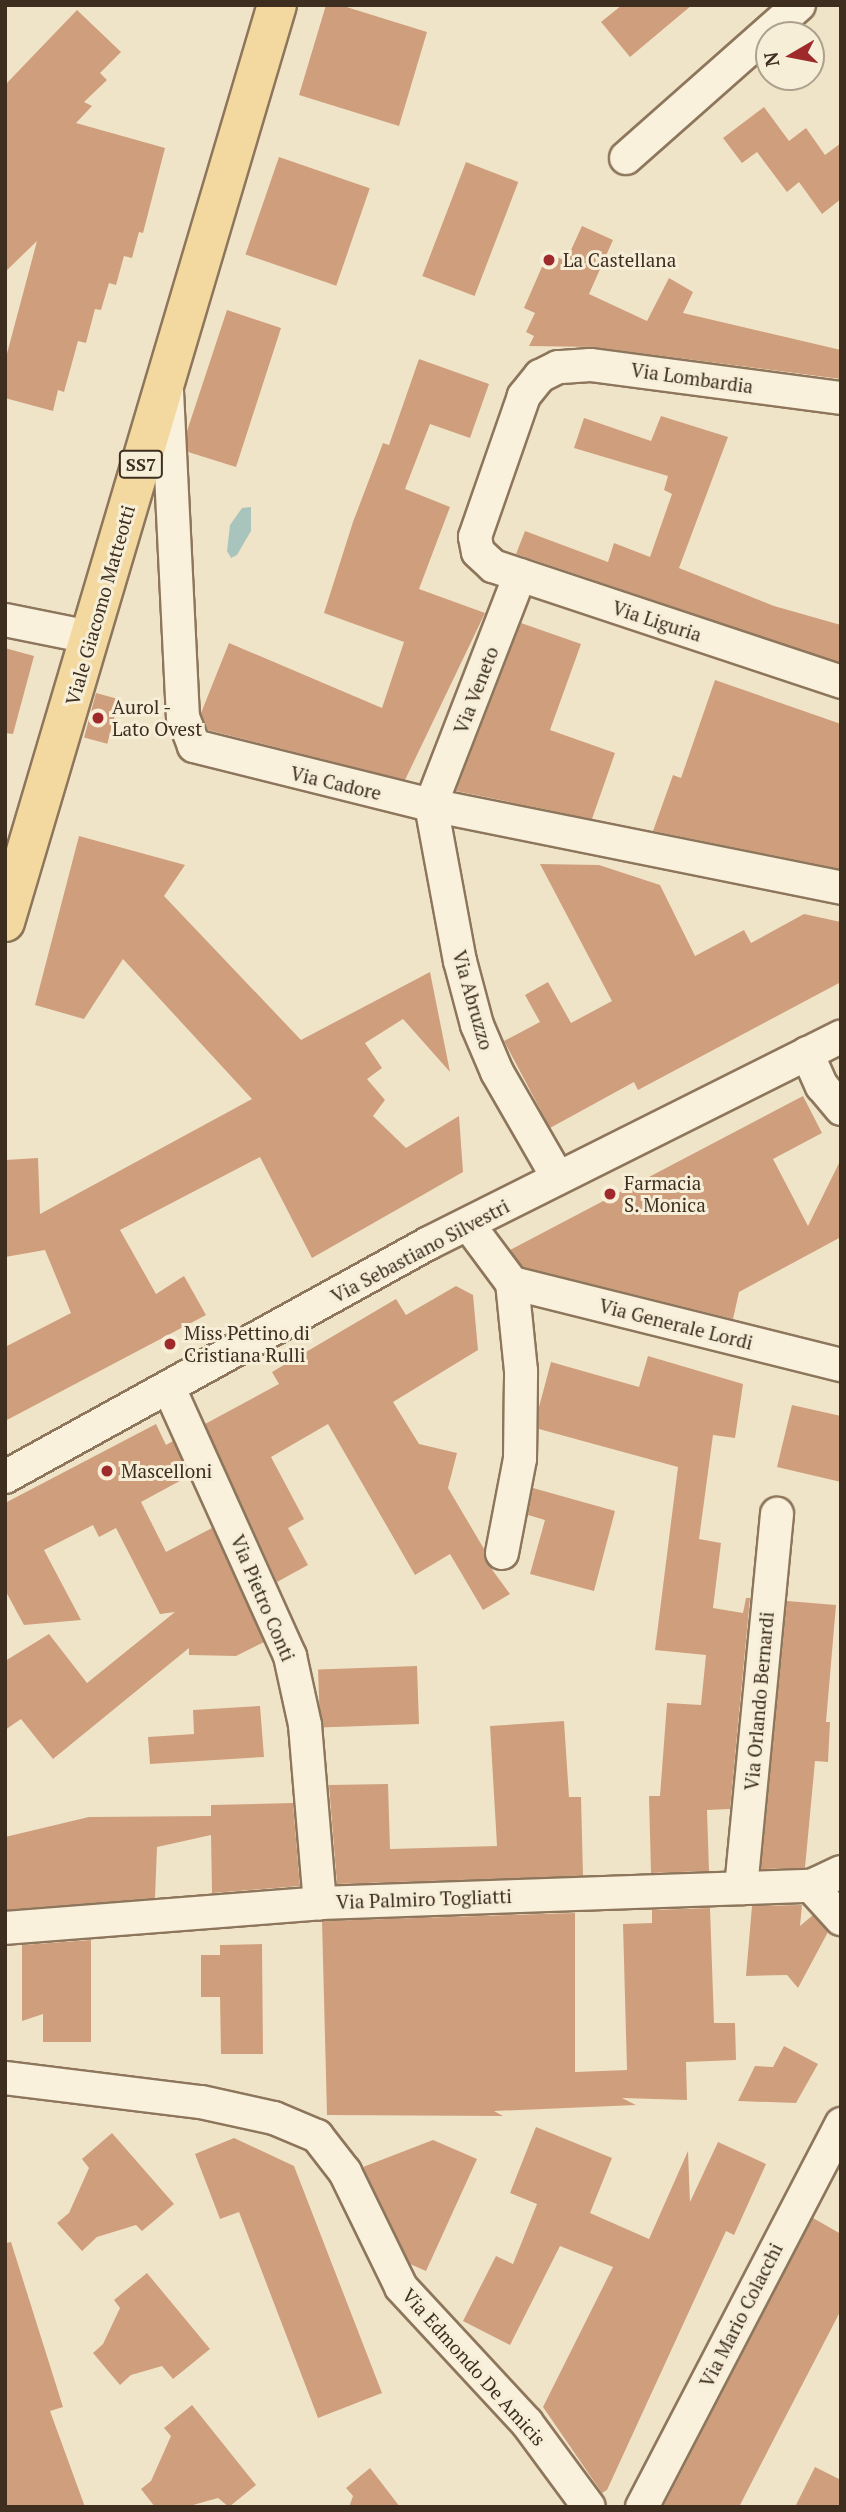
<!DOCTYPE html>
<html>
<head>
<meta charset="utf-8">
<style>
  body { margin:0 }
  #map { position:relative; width:846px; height:2512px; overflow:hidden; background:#f0e4c8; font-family:"PT Serif",serif }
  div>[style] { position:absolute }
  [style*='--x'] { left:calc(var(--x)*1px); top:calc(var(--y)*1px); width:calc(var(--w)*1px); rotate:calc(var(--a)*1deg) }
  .water>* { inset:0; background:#a9c4bc }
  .building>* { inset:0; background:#cf9f7d; transform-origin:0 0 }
  .roads { filter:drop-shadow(2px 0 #8d765c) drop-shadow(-2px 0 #8d765c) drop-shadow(0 2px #8d765c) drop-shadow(0 -2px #8d765c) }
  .street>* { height:32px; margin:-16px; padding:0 16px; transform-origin:16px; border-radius:16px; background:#faf1dc }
  .primary>* { height:38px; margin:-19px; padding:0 19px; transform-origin:19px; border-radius:19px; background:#f3d9a0 }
  .dots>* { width:19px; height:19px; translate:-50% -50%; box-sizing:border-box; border:4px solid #f7eed8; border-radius:50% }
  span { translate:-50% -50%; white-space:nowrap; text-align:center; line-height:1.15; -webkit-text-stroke:6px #f7eed8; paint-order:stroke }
  .shield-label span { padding:2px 5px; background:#f7eed8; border:2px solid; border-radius:5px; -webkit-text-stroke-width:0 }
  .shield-label { font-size:18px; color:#3d2e20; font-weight:700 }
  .poi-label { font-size:19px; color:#3d2e20 }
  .left { translate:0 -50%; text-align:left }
  .street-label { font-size:19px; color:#3d2e20 }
  .frame { position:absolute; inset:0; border:7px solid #3d2e20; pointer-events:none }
  .north { position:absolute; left:755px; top:21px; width:70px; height:70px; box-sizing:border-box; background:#f7eed8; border:2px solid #ada18e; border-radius:50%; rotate:260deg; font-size:19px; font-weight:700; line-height:28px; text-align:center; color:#3d2e20 }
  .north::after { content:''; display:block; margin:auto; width:24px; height:32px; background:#9e2a2b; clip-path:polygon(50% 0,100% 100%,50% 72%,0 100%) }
</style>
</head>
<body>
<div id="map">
  <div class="water">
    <div style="clip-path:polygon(251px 507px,251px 531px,237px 555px,231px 558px,227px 551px,230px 525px,242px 508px)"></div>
  </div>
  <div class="building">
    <div style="clip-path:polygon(326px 5px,340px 5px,427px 32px,399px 126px,299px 95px)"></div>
    <div style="clip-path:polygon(622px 5px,692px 5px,630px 57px,601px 22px)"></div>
    <div style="clip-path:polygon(77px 10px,121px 52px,100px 73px,107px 80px,84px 102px,92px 106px,76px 123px,165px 148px,143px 233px,139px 232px,132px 258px,124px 256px,116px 285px,109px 283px,101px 310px,95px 309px,86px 343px,78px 341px,64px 392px,58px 390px,53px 411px,5px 398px,5px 361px,37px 241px,5px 272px,5px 85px)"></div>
    <div style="clip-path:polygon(764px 107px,789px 141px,806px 128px,825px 155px,841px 143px,841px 199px,822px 214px,799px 182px,787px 192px,757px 152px,742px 163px,723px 138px)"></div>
    <div style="left:279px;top:157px;width:96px;height:103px;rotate:19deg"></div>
    <div style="left:466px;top:162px;width:56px;height:122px;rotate:21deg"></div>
    <div style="clip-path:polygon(582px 226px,613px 240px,589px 294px,647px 321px,669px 278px,693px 292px,683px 313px,841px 350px,841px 379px,592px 347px,529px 346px,534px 336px,526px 332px,535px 313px,524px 308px,548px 253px,566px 261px)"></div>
    <div style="clip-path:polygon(227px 310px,281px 328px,236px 467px,188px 452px,187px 431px)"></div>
    <div style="clip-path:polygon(419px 359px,489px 384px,470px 438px,430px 424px,405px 489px,450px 507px,419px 589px,485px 613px,405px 780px,208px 730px,201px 713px,229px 643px,382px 708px,404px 642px,324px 613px,353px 522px,383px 443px,389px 445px)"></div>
    <div style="clip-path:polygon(661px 416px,728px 437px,679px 568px,774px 606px,841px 625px,841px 663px,516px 554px,525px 531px,608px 562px,614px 543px,650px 557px,672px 494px,664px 490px,668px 476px,574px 448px,584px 418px,651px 441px)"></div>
    <div style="clip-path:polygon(521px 623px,581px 644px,550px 730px,615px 753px,592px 819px,456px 791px)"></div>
    <div style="clip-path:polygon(5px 648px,34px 656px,13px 734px,5px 733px)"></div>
    <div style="clip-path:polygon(715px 680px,841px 724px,841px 869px,653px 831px,673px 775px,681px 778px)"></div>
    <div style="left:96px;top:693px;width:24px;height:46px;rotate:15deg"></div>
    <div style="clip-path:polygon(79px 836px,185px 865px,164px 896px,301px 1040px,430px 972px,450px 1072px,403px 1019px,365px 1043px,382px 1068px,367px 1079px,385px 1100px,373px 1116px,406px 1148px,459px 1116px,463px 1172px,312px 1258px,260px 1157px,120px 1230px,156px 1294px,184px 1276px,206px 1315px,5px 1421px,5px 1347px,71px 1313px,45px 1250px,5px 1257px,5px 1160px,38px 1158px,40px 1214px,252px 1099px,123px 959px,84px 1019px,35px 1005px)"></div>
    <div style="clip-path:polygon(540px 864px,599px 865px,660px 885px,695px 956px,744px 930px,751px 943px,804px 914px,841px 922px,841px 982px,638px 1090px,634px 1082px,550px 1128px,504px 1041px,540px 1022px,525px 995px,548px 982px,571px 1023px,612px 1001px)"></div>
    <div style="clip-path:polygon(803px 1096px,822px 1133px,773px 1159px,808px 1226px,841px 1159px,841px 1237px,739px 1292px,733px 1319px,523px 1267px,510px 1250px)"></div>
    <div style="clip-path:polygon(456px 1286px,473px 1295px,478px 1350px,393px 1402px,419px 1444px,457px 1453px,448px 1488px,484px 1549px,485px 1560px,510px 1594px,483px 1610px,450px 1554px,415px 1575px,328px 1424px,271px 1457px,304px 1519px,288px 1528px,308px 1565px,277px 1582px,205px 1424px,279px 1384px,272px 1372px,396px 1299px,406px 1315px)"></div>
    <div style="clip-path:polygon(648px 1356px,743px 1384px,735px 1438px,713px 1435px,699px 1539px,721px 1543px,713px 1608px,743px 1613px,746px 1598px,750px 1598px,730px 1809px,707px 1810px,709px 1871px,651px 1873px,649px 1796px,660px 1796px,667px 1703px,701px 1705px,706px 1655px,655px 1650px,678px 1467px,539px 1429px,539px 1407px,551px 1362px,639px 1387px)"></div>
    <div style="clip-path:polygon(792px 1405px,841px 1416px,841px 1482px,777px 1467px)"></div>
    <div style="clip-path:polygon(156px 1424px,166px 1445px,173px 1441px,189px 1476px,141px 1502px,166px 1552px,212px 1528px,264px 1642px,236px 1656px,189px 1655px,189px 1648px,53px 1759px,21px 1719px,5px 1730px,5px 1661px,49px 1634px,87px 1683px,175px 1612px,160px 1614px,116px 1528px,99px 1537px,93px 1525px,44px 1550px,81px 1620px,24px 1625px,5px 1590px,5px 1503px)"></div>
    <div style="clip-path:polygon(533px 1488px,615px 1511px,594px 1591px,530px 1574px,545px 1520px,528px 1515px)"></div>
    <div style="clip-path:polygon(787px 1601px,836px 1605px,826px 1722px,830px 1722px,828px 1762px,815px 1761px,805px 1868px,761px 1869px)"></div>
    <div style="left:417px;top:1666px;width:58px;height:99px;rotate:88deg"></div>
    <div style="clip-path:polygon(260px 1706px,264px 1757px,150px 1764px,148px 1737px,194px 1734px,193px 1710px)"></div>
    <div style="clip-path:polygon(564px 1721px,569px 1797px,581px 1797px,583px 1876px,337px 1884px,329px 1785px,388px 1784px,390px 1849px,497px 1846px,490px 1726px)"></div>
    <div style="clip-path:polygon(293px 1803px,300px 1886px,212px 1893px,211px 1835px,157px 1847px,155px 1898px,5px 1910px,5px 1837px,89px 1817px,211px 1816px,211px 1805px)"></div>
    <div style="clip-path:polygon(802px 1905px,800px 1926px,813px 1915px,828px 1932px,798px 1988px,787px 1975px,746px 1976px,752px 1906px)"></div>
    <div style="clip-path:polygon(710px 1908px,714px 2023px,735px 2023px,736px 2060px,686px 2062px,687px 2100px,622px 2098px,636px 2105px,494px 2111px,503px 2116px,327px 2115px,322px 1921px,575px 1913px,575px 2072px,627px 2070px,623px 1924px,652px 1923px,652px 1910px)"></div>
    <div style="clip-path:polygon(91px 1940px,91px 2042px,43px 2042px,43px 2014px,22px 2021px,22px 1945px)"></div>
    <div style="clip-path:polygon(262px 1944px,263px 2054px,221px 2054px,220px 1997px,201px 1997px,201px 1955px,220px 1955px,220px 1945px)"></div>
    <div style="clip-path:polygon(784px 2046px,818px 2064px,796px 2103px,738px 2101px,755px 2066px,773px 2067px)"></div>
    <div style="clip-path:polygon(536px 2127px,612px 2158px,590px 2213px,649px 2239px,688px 2151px,690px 2202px,718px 2142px,766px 2164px,734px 2235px,726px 2231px,607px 2490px,602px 2493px,543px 2407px,613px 2267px,560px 2246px,510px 2345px,463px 2321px,496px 2256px,513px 2264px,537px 2204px,510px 2193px)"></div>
    <div style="clip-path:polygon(112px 2133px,174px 2204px,142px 2231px,136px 2225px,97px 2237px,82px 2251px,57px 2223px,69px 2213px,89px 2168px,82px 2159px)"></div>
    <div style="clip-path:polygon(234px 2138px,294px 2166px,382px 2393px,318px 2418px,239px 2212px,220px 2219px,195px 2154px)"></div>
    <div style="clip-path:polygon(433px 2140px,477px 2159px,426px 2271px,410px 2264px,363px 2167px)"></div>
    <div style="clip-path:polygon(813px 2218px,841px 2234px,841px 2310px,776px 2435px,739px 2507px,663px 2507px)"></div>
    <div style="clip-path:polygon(11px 2242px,63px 2407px,50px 2411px,85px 2507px,5px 2507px,5px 2243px)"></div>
    <div style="clip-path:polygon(147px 2273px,210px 2349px,173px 2379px,162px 2366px,131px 2375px,120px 2385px,93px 2353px,103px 2344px,120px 2308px,114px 2300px)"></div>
    <div style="clip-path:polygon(192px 2405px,256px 2485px,229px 2507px,218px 2498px,186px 2507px,155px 2507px,141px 2489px,151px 2481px,171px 2436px,164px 2428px)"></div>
    <div style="clip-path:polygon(815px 2467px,841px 2480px,841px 2507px,795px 2507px)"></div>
    <div style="clip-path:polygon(370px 2468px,400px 2507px,349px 2507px,353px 2496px,346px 2488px)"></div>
  </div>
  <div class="roads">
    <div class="street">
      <div style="--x:626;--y:158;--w:231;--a:-41.5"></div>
      <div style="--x:167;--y:391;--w:326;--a:87.2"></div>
      <div style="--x:183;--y:717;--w:31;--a:69"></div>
      <div style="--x:194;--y:746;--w:244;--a:14"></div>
      <div style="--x:431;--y:805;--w:418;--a:11.4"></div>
      <div style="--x:841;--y:398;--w:253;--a:-172.5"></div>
      <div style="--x:590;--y:365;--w:32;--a:176"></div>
      <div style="--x:558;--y:367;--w:20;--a:153"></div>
      <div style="--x:540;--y:376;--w:26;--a:129"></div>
      <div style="--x:524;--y:396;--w:149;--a:109.2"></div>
      <div style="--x:475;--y:537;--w:15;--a:79"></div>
      <div style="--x:478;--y:552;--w:21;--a:43"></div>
      <div style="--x:493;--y:566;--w:367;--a:18.4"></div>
      <div style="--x:520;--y:575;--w:247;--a:111.2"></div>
      <div style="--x:431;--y:805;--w:159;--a:79.5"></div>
      <div style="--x:460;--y:961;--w:66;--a:75.1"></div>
      <div style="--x:477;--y:1025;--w:51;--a:66.9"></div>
      <div style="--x:497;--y:1072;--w:122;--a:60.1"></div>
      <div style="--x:5;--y:620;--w:86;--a:11.4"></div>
      <div style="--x:807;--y:1053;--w:36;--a:66"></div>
      <div style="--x:822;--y:1086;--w:30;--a:50"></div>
      <div style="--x:468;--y:1224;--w:74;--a:53.3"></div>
      <div style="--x:512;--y:1283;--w:339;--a:14"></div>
      <div style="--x:169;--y:1388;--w:294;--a:65.7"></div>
      <div style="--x:290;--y:1656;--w:71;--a:77.7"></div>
      <div style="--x:305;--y:1725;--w:179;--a:85.2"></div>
      <div style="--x:5;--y:1477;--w:484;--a:-28.9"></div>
      <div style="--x:429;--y:1243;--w:461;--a:-26.6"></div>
      <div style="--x:502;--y:1553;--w:96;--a:-79.2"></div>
      <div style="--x:520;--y:1459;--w:88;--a:-89.3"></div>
      <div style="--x:521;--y:1371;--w:88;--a:-95.8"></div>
      <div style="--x:811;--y:1886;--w:45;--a:47.7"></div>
      <div style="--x:741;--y:1888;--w:376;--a:-84.5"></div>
      <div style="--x:5;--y:1928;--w:316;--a:-4.5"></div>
      <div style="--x:320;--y:1903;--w:491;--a:-2"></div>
      <div style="--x:811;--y:1886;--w:33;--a:-25"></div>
      <div style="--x:5;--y:2078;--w:197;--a:7"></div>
      <div style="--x:201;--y:2102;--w:75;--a:12.4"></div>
      <div style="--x:274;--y:2118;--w:47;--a:22.7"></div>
      <div style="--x:317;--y:2136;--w:46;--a:52.1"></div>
      <div style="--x:345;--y:2172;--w:128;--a:64"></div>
      <div style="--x:401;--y:2287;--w:185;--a:47.2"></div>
      <div style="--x:527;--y:2423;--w:104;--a:53.6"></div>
      <div style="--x:642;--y:2507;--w:432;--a:-62.5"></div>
    </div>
    <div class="primary">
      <div style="--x:5;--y:922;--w:956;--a:-73.48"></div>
    </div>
  </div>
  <div class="dots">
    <div style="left:549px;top:260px;background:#9e2a2b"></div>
    <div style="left:98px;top:718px;background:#9e2a2b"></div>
    <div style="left:610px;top:1194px;background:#9e2a2b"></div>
    <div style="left:170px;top:1344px;background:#9e2a2b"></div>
    <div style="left:107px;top:1471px;background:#9e2a2b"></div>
  </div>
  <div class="shield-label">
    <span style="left:141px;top:464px">SS7</span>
  </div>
  <div class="poi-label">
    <span class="left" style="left:563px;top:260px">La Castellana</span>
    <span class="left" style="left:112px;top:718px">Aurol -<br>Lato Ovest</span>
    <span class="left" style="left:624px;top:1194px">Farmacia<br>S. Monica</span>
    <span class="left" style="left:184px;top:1344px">Miss Pettino di<br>Cristiana Rulli</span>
    <span class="left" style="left:121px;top:1471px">Mascelloni</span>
  </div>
  <div class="street-label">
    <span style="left:692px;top:378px;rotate:8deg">Via Lombardia</span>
    <span style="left:100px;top:605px;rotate:-74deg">Viale Giacomo Matteotti</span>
    <span style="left:657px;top:621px;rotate:18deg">Via Liguria</span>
    <span style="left:476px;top:690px;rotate:-69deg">Via Veneto</span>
    <span style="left:336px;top:783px;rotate:13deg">Via Cadore</span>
    <span style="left:473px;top:1000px;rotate:74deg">Via Abruzzo</span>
    <span style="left:420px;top:1251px;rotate:-28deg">Via Sebastiano Silvestri</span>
    <span style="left:676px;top:1324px;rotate:14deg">Via Generale Lordi</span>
    <span style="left:263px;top:1598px;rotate:67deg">Via Pietro Conti</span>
    <span style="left:759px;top:1701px;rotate:-85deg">Via Orlando Bernardi</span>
    <span style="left:424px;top:1899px;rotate:-2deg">Via Palmiro Togliatti</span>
    <span style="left:741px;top:2315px;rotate:-63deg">Via Mario Colacchi</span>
    <span style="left:474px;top:2367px;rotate:48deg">Via Edmondo De Amicis</span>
  </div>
  <div class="frame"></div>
  <div class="north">N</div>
</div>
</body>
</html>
